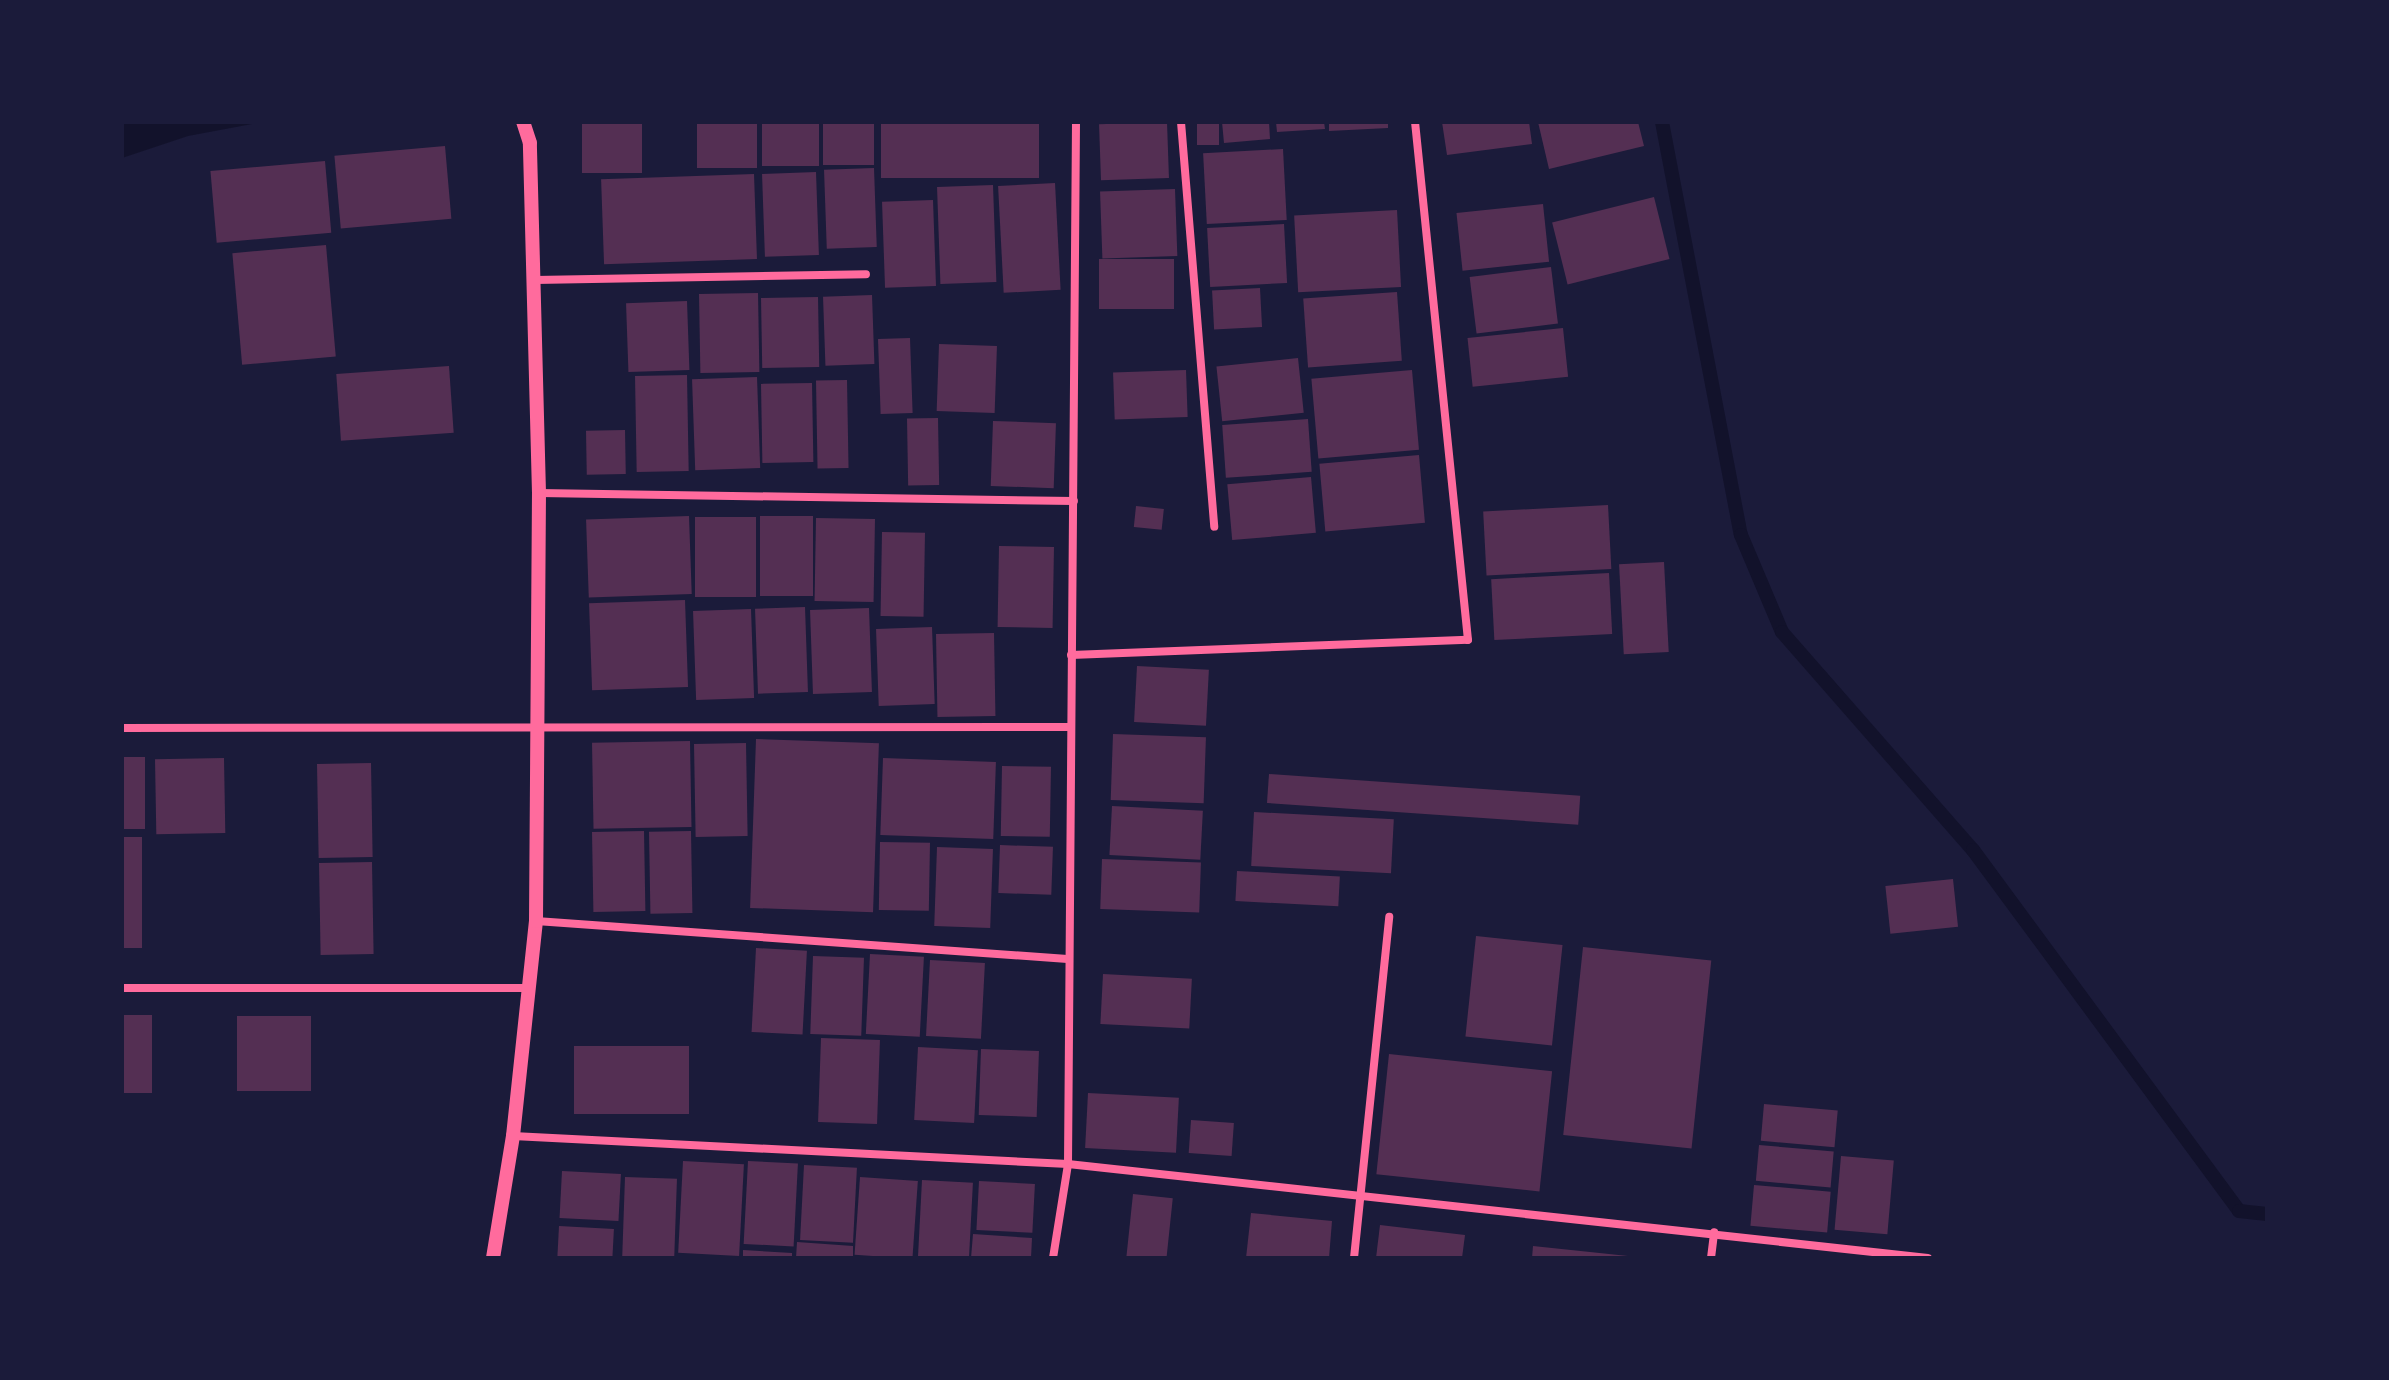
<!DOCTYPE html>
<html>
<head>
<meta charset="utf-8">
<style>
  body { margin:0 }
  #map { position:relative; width:2389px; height:1380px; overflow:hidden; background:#1b1b3a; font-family:"PT Serif",serif }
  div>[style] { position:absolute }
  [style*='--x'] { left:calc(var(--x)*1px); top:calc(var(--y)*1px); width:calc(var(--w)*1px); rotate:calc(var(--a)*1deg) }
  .water>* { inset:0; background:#12122b }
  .stream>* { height:14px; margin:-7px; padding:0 7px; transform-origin:7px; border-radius:7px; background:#12122b }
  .building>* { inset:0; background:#542f53; transform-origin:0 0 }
  .minor>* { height:8px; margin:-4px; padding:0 4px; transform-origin:4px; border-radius:4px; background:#ff6b9d }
  .tertiary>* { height:14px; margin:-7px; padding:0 7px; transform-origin:7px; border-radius:7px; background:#ff6b9d }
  span { translate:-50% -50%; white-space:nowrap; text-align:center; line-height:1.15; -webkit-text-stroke:8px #1b1b3a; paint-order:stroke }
  .frame { position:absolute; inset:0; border:124px solid #1b1b3a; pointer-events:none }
</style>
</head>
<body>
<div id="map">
  <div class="water">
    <div style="clip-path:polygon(122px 122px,263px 122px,188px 136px,122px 158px)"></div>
  </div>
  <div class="stream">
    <div style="--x:1662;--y:122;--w:420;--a:79.2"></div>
    <div style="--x:1741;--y:535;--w:105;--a:67.1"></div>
    <div style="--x:1782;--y:632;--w:290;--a:48.8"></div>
    <div style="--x:1973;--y:850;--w:448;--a:53.6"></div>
    <div style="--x:2239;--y:1211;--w:28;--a:6"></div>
  </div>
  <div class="building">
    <div style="left:582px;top:122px;width:60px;height:51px"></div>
    <div style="left:697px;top:122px;width:60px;height:46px"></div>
    <div style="left:762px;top:122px;width:57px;height:44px"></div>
    <div style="left:823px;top:122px;width:51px;height:43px"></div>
    <div style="left:881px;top:122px;width:158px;height:56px"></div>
    <div style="left:1167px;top:122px;width:56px;height:68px;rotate:88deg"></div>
    <div style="left:1197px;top:122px;width:22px;height:23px"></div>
    <div style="clip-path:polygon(1222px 122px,1269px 122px,1270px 139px,1224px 143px)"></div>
    <div style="clip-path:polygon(1276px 122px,1324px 122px,1325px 129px,1277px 132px)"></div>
    <div style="clip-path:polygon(1329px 122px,1388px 122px,1388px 128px,1329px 131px)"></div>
    <div style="clip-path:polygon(1442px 122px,1529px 122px,1532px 144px,1447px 155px)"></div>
    <div style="clip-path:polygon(1538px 122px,1638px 122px,1644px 146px,1549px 169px)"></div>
    <div style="left:445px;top:146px;width:73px;height:111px;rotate:85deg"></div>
    <div style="left:1283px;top:149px;width:71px;height:80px;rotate:87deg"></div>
    <div style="left:325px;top:161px;width:72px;height:115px;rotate:85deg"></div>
    <div style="left:874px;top:168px;width:79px;height:50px;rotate:88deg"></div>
    <div style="left:816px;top:172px;width:83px;height:54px;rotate:88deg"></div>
    <div style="left:754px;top:174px;width:85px;height:153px;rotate:88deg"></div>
    <div style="left:1055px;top:183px;width:107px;height:57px;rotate:87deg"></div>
    <div style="left:993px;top:185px;width:97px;height:56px;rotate:88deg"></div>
    <div style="left:1175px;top:189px;width:67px;height:75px;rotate:88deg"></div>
    <div style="left:1654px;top:197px;width:64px;height:105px;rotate:76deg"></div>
    <div style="left:933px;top:200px;width:86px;height:51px;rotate:88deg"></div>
    <div style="left:1543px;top:204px;width:58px;height:87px;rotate:84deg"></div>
    <div style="left:1397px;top:210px;width:77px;height:103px;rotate:87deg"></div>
    <div style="left:1284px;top:224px;width:59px;height:77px;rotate:87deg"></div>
    <div style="left:326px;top:245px;width:112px;height:94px;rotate:85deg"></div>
    <div style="left:1174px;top:259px;width:50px;height:75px;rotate:90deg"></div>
    <div style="left:1551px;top:267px;width:57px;height:82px;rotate:83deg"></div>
    <div style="left:1260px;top:288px;width:39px;height:48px;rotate:87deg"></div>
    <div style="left:1397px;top:292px;width:69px;height:94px;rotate:86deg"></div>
    <div style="left:758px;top:293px;width:79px;height:59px;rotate:89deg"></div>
    <div style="left:872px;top:295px;width:69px;height:49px;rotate:88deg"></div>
    <div style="left:818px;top:297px;width:70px;height:57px;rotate:89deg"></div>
    <div style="left:687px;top:301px;width:69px;height:61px;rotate:88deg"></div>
    <div style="left:1563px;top:328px;width:49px;height:96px;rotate:84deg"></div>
    <div style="left:910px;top:338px;width:75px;height:32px;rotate:88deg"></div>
    <div style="left:939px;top:344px;width:58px;height:67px;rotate:2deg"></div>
    <div style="left:1298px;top:358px;width:55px;height:82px;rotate:84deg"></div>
    <div style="left:449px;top:366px;width:67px;height:113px;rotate:86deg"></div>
    <div style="left:1186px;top:370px;width:47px;height:73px;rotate:88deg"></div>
    <div style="left:1412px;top:370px;width:80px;height:101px;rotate:85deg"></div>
    <div style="left:687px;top:375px;width:96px;height:52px;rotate:89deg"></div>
    <div style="left:757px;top:377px;width:91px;height:65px;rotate:88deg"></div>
    <div style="left:847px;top:380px;width:88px;height:31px;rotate:89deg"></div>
    <div style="left:812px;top:383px;width:79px;height:51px;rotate:89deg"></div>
    <div style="left:938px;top:418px;width:67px;height:31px;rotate:89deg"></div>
    <div style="left:1308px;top:419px;width:53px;height:86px;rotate:86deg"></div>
    <div style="left:993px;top:421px;width:63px;height:65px;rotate:2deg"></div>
    <div style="left:625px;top:430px;width:44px;height:39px;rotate:89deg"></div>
    <div style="left:1419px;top:455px;width:68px;height:100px;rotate:85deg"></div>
    <div style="left:1311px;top:477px;width:56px;height:84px;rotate:85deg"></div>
    <div style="left:1608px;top:505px;width:64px;height:125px;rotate:87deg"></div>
    <div style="left:1136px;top:506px;width:28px;height:21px;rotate:6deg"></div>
    <div style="left:689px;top:516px;width:78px;height:103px;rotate:88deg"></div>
    <div style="left:760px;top:516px;width:53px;height:80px"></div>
    <div style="left:756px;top:517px;width:80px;height:61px;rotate:90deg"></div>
    <div style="left:816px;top:518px;width:59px;height:83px;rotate:1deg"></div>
    <div style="left:882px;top:532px;width:43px;height:84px;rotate:1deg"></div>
    <div style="left:999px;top:546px;width:55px;height:81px;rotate:1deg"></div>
    <div style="left:1664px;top:562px;width:90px;height:45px;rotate:87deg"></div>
    <div style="left:1609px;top:573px;width:61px;height:118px;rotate:87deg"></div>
    <div style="left:685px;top:600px;width:87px;height:96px;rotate:88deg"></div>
    <div style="left:805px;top:607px;width:85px;height:50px;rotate:88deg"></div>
    <div style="left:869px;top:608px;width:84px;height:59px;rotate:88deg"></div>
    <div style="left:751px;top:609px;width:89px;height:58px;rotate:88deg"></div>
    <div style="left:932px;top:627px;width:77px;height:56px;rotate:88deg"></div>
    <div style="left:994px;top:633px;width:83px;height:58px;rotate:89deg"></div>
    <div style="left:1137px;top:666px;width:72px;height:56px;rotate:3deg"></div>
    <div style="left:1113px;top:734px;width:93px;height:66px;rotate:2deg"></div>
    <div style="left:756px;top:739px;width:123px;height:169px;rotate:2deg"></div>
    <div style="left:690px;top:741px;width:86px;height:98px;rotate:89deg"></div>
    <div style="left:746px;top:743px;width:93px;height:52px;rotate:89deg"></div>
    <div style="left:122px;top:757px;width:23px;height:72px"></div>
    <div style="left:224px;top:758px;width:75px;height:69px;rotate:89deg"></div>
    <div style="left:883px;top:758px;width:113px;height:77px;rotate:2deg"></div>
    <div style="left:371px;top:763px;width:94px;height:54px;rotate:89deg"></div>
    <div style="left:1002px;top:766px;width:49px;height:70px;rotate:1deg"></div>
    <div style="left:1269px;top:774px;width:312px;height:29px;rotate:4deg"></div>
    <div style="left:1112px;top:806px;width:91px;height:49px;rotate:3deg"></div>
    <div style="left:1254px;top:812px;width:140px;height:54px;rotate:3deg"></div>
    <div style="left:644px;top:831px;width:80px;height:52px;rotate:89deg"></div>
    <div style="left:691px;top:831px;width:82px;height:42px;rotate:89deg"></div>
    <div style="left:122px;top:837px;width:20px;height:111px"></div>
    <div style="left:880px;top:842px;width:50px;height:68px;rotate:1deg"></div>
    <div style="left:1000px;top:845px;width:53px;height:48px;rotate:2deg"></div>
    <div style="left:937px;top:847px;width:56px;height:79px;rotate:2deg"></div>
    <div style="left:1102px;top:859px;width:99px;height:50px;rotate:2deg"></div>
    <div style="left:372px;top:862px;width:92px;height:53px;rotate:89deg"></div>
    <div style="left:1237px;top:871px;width:103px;height:30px;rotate:3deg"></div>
    <div style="left:1953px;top:879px;width:48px;height:68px;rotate:84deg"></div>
    <div style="left:1476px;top:936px;width:87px;height:101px;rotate:6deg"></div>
    <div style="left:1583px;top:947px;width:129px;height:189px;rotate:6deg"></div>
    <div style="left:756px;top:948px;width:51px;height:84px;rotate:3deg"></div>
    <div style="left:870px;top:954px;width:54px;height:80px;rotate:3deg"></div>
    <div style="left:813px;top:956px;width:51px;height:78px;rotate:2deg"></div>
    <div style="left:930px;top:960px;width:55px;height:76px;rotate:3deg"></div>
    <div style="left:1103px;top:974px;width:89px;height:50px;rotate:3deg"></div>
    <div style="left:122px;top:1015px;width:30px;height:78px"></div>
    <div style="left:237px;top:1016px;width:74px;height:75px"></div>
    <div style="left:821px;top:1038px;width:59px;height:84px;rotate:2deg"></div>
    <div style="left:689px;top:1046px;width:68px;height:115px;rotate:90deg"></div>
    <div style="left:918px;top:1047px;width:60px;height:73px;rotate:3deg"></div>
    <div style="left:981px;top:1049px;width:58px;height:66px;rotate:2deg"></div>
    <div style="left:1389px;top:1054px;width:164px;height:121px;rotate:6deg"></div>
    <div style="left:1088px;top:1093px;width:91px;height:55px;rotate:3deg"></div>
    <div style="left:1764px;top:1104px;width:74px;height:37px;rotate:5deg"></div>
    <div style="left:1191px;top:1120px;width:43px;height:33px;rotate:4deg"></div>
    <div style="left:1759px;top:1145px;width:75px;height:36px;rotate:5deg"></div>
    <div style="left:1841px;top:1156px;width:53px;height:74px;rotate:5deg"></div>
    <div style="left:683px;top:1161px;width:61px;height:92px;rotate:3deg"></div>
    <div style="left:748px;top:1161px;width:50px;height:83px;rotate:3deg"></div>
    <div style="left:804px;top:1165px;width:53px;height:75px;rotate:3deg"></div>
    <div style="left:562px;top:1171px;width:59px;height:47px;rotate:3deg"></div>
    <div style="left:625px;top:1177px;width:52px;height:81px;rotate:2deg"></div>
    <div style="left:860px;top:1177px;width:58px;height:78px;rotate:4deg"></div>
    <div style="left:922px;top:1180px;width:51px;height:77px;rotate:3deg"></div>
    <div style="left:979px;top:1181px;width:56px;height:49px;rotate:3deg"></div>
    <div style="left:1754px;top:1185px;width:77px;height:41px;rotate:5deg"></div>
    <div style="left:1133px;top:1194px;width:40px;height:64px;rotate:6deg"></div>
    <div style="clip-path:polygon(1251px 1213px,1332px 1221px,1329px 1258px,1246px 1258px)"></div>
    <div style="clip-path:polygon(1380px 1225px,1465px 1235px,1462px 1258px,1376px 1258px)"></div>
    <div style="left:559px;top:1226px;width:55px;height:32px;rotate:3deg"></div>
    <div style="clip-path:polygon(973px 1234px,1032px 1238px,1031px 1258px,971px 1258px)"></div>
    <div style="clip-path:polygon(797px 1242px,853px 1246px,853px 1258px,796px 1258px)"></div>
    <div style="clip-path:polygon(1533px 1246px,1628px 1256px,1628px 1258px,1532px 1258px)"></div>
    <div style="clip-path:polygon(743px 1250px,792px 1253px,792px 1258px,743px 1258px)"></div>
  </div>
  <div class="minor">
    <div style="--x:1181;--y:122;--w:406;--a:85.3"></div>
    <div style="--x:535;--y:280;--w:331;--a:-1"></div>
    <div style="--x:539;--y:493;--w:535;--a:0.86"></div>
    <div style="--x:1071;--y:655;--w:397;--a:-2.2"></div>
    <div style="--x:1468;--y:640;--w:521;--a:-95.84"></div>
    <div style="--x:122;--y:728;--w:949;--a:-0.06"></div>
    <div style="--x:536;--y:921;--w:533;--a:4.09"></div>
    <div style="--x:122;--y:988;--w:407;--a:0"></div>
    <div style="--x:513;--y:1136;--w:556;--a:2.89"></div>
    <div style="--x:1068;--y:1164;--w:865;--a:6.24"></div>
    <div style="--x:1053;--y:1258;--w:95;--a:-80.9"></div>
    <div style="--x:1068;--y:1164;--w:1042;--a:-89.56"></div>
    <div style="--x:1354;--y:1258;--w:343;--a:-84.1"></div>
    <div style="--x:1711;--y:1258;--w:26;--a:-83"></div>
  </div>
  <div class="tertiary">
    <div style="--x:493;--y:1258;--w:124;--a:-80.7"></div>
    <div style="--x:513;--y:1136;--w:216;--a:-83.9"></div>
    <div style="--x:536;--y:921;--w:428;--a:-89.6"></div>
    <div style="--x:539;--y:493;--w:350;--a:-91.5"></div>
    <div style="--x:530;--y:143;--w:22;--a:-108"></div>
  </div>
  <div class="frame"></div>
</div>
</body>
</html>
